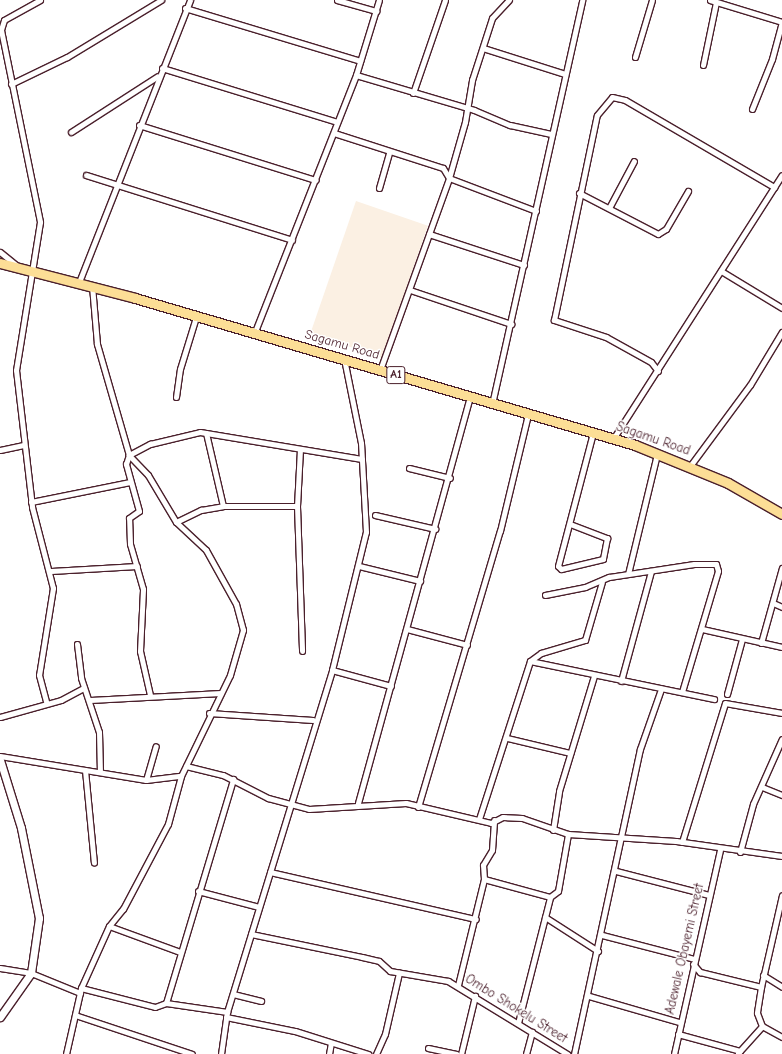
<!DOCTYPE html>
<html>
<head>
<meta charset="utf-8">
<style>
  body { margin:0 }
  #map { position:relative; width:782px; height:1054px; overflow:hidden; background:#fff; font-family:"Comic Neue",sans-serif }
  div>[style] { position:absolute }
  [style*='--x'] { left:calc(var(--x)*1px); top:calc(var(--y)*1px); width:calc(var(--w)*1px); rotate:calc(var(--a)*1deg) }
  .built>* { inset:0; background:#fbf0e3; transform-origin:0 0 }
  .roads { filter:drop-shadow(1px 0 #4a1f2b) drop-shadow(-1px 0 #4a1f2b) drop-shadow(0 1px #4a1f2b) drop-shadow(0 -1px #4a1f2b) }
  .street>* { height:5px; margin:-2.5px; padding:0 2.5px; transform-origin:2.5px; border-radius:2.5px; background:#fff }
  .secondary>* { height:7px; margin:-3.5px; padding:0 3.5px; transform-origin:3.5px; border-radius:3.5px; background:#fff }
  .highway>* { height:9px; margin:-4.5px; padding:0 4.5px; transform-origin:4.5px; border-radius:4.5px; background:#fcde96 }
  span { translate:-50% -50%; white-space:nowrap; text-align:center; line-height:1.15; -webkit-text-stroke:3px #fff; paint-order:stroke }
  .shield-label span { padding:1px 3px; background:#fff; border:1px solid; border-radius:3px; -webkit-text-stroke-width:0 }
  .shield-label { font-size:12px; color:#4a1f2b; font-weight:700 }
  .street-label { font-size:13px; color:#4a1f2b }
</style>
</head>
<body>
<div id="map">
  <div class="built">
    <div style="left:356px;top:201px;width:76px;height:140px;rotate:19deg"></div>
  </div>
  <div class="roads">
    <div class="street">
      <div style="--x:40;--y:0;--w:41;--a:150.9"></div>
      <div style="--x:4;--y:20;--w:10;--a:107"></div>
      <div style="--x:1;--y:30;--w:196;--a:78.5"></div>
      <div style="--x:40;--y:222;--w:150;--a:99.2"></div>
      <div style="--x:16;--y:370;--w:138;--a:83.3"></div>
      <div style="--x:32;--y:507;--w:84;--a:75.5"></div>
      <div style="--x:53;--y:588;--w:88;--a:99.1"></div>
      <div style="--x:39;--y:675;--w:28;--a:75"></div>
      <div style="--x:337;--y:0;--w:41;--a:15.8"></div>
      <div style="--x:710;--y:0;--w:75;--a:17"></div>
      <div style="--x:185;--y:8;--w:183;--a:16.8"></div>
      <div style="--x:483;--y:48;--w:86;--a:17.6"></div>
      <div style="--x:635;--y:57;--w:59;--a:-73.4"></div>
      <div style="--x:703;--y:65;--w:64;--a:-78.3"></div>
      <div style="--x:162;--y:68;--w:183;--a:17.1"></div>
      <div style="--x:356;--y:75;--w:123;--a:16.5"></div>
      <div style="--x:474;--y:110;--w:39;--a:23"></div>
      <div style="--x:510;--y:125;--w:42;--a:12.4"></div>
      <div style="--x:11;--y:84;--w:62;--a:-25.7"></div>
      <div style="--x:67;--y:57;--w:110;--a:-31.2"></div>
      <div style="--x:413;--y:93;--w:98;--a:-71"></div>
      <div style="--x:752;--y:109;--w:54;--a:-68.2"></div>
      <div style="--x:772;--y:59;--w:38;--a:-75"></div>
      <div style="--x:139;--y:125;--w:185;--a:17.3"></div>
      <div style="--x:71;--y:132;--w:103;--a:-32.8"></div>
      <div style="--x:334;--y:133;--w:114;--a:17.8"></div>
      <div style="--x:443;--y:168;--w:12;--a:59"></div>
      <div style="--x:449;--y:178;--w:93;--a:20.8"></div>
      <div style="--x:86;--y:175;--w:216;--a:17.5"></div>
      <div style="--x:379;--y:188;--w:37;--a:-74"></div>
      <div style="--x:579;--y:193;--w:89;--a:27.4"></div>
      <div style="--x:658;--y:234;--w:9;--a:-32"></div>
      <div style="--x:666;--y:229;--w:44;--a:-59.9"></div>
      <div style="--x:609;--y:208;--w:53;--a:-62"></div>
      <div style="--x:429;--y:234;--w:100;--a:18.1"></div>
      <div style="--x:0;--y:252;--w:21;--a:39"></div>
      <div style="--x:721;--y:271;--w:71;--a:31.2"></div>
      <div style="--x:79;--y:282;--w:303;--a:-68.5"></div>
      <div style="--x:410;--y:290;--w:107;--a:18.6"></div>
      <div style="--x:254;--y:334;--w:278;--a:-68.5"></div>
      <div style="--x:356;--y:75;--w:78;--a:-73"></div>
      <div style="--x:380;--y:370;--w:204;--a:-70.2"></div>
      <div style="--x:449;--y:178;--w:58;--a:-74.1"></div>
      <div style="--x:465;--y:122;--w:43;--a:-80.5"></div>
      <div style="--x:472;--y:80;--w:65;--a:-72.1"></div>
      <div style="--x:492;--y:18;--w:25;--a:-47"></div>
      <div style="--x:658;--y:371;--w:11;--a:-128"></div>
      <div style="--x:651;--y:362;--w:51;--a:-150.9"></div>
      <div style="--x:606;--y:337;--w:55;--a:-161.9"></div>
      <div style="--x:554;--y:320;--w:209;--a:-78.2"></div>
      <div style="--x:597;--y:115;--w:23;--a:-50"></div>
      <div style="--x:612;--y:97;--w:13;--a:13"></div>
      <div style="--x:625;--y:100;--w:173;--a:30.3"></div>
      <div style="--x:176;--y:397;--w:28;--a:-82"></div>
      <div style="--x:180;--y:369;--w:54;--a:-72.9"></div>
      <div style="--x:492;--y:404;--w:414;--a:-77.4"></div>
      <div style="--x:206;--y:433;--w:75;--a:76.9"></div>
      <div style="--x:613;--y:439;--w:313;--a:-57.4"></div>
      <div style="--x:300;--y:449;--w:57;--a:93"></div>
      <div style="--x:297;--y:506;--w:145;--a:88"></div>
      <div style="--x:0;--y:450;--w:24;--a:-12"></div>
      <div style="--x:690;--y:466;--w:101;--a:-53.5"></div>
      <div style="--x:750;--y:385;--w:62;--a:-58.9"></div>
      <div style="--x:409;--y:468;--w:42;--a:13.7"></div>
      <div style="--x:31;--y:502;--w:101;--a:-11.4"></div>
      <div style="--x:375;--y:515;--w:62;--a:13.1"></div>
      <div style="--x:176;--y:522;--w:28;--a:-26"></div>
      <div style="--x:201;--y:510;--w:22;--a:-10"></div>
      <div style="--x:223;--y:506;--w:74;--a:0"></div>
      <div style="--x:570;--y:524;--w:40;--a:21"></div>
      <div style="--x:607;--y:538;--w:21;--a:101"></div>
      <div style="--x:603;--y:559;--w:43;--a:166.6"></div>
      <div style="--x:561;--y:569;--w:4;--a:-135"></div>
      <div style="--x:558;--y:566;--w:138;--a:-75.3"></div>
      <div style="--x:359;--y:566;--w:63;--a:13.8"></div>
      <div style="--x:51;--y:571;--w:86;--a:-3.3"></div>
      <div style="--x:628;--y:574;--w:123;--a:-76.4"></div>
      <div style="--x:545;--y:595;--w:41;--a:-11.3"></div>
      <div style="--x:585;--y:587;--w:26;--a:-23"></div>
      <div style="--x:609;--y:577;--w:86;--a:-8.7"></div>
      <div style="--x:694;--y:564;--w:22;--a:0"></div>
      <div style="--x:716;--y:564;--w:7;--a:74"></div>
      <div style="--x:718;--y:571;--w:126;--a:106.6"></div>
      <div style="--x:773;--y:603;--w:10;--a:24"></div>
      <div style="--x:407;--y:629;--w:62;--a:14.9"></div>
      <div style="--x:702;--y:629;--w:82;--a:12.7"></div>
      <div style="--x:761;--y:643;--w:78;--a:-74.4"></div>
      <div style="--x:77;--y:644;--w:34;--a:83"></div>
      <div style="--x:81;--y:678;--w:57;--a:71.6"></div>
      <div style="--x:99;--y:732;--w:40;--a:88.6"></div>
      <div style="--x:530;--y:661;--w:188;--a:11.7"></div>
      <div style="--x:332;--y:670;--w:61;--a:15.2"></div>
      <div style="--x:621;--y:681;--w:114;--a:-74.7"></div>
      <div style="--x:727;--y:694;--w:57;--a:-74.7"></div>
      <div style="--x:150;--y:695;--w:45;--a:-102.8"></div>
      <div style="--x:140;--y:651;--w:62;--a:-87.2"></div>
      <div style="--x:143;--y:589;--w:47;--a:-106.1"></div>
      <div style="--x:130;--y:544;--w:26;--a:-92"></div>
      <div style="--x:129;--y:518;--w:12;--a:-35"></div>
      <div style="--x:139;--y:511;--w:49;--a:-105.5"></div>
      <div style="--x:126;--y:464;--w:9;--a:-72"></div>
      <div style="--x:129;--y:455;--w:24;--a:-28"></div>
      <div style="--x:150;--y:444;--w:51;--a:-13.5"></div>
      <div style="--x:200;--y:432;--w:164;--a:9.5"></div>
      <div style="--x:90;--y:700;--w:131;--a:-3.1"></div>
      <div style="--x:209;--y:713;--w:104;--a:3.9"></div>
      <div style="--x:0;--y:717;--w:63;--a:-15.6"></div>
      <div style="--x:61;--y:700;--w:26;--a:-28"></div>
      <div style="--x:507;--y:738;--w:65;--a:13.4"></div>
      <div style="--x:0;--y:756;--w:148;--a:9.3"></div>
      <div style="--x:146;--y:780;--w:35;--a:-7"></div>
      <div style="--x:186;--y:766;--w:38;--a:14"></div>
      <div style="--x:223;--y:775;--w:51;--a:27.1"></div>
      <div style="--x:268;--y:798;--w:42;--a:15"></div>
      <div style="--x:309;--y:809;--w:97;--a:-3.5"></div>
      <div style="--x:406;--y:803;--w:87;--a:13.2"></div>
      <div style="--x:491;--y:823;--w:13;--a:-27"></div>
      <div style="--x:503;--y:817;--w:19;--a:3"></div>
      <div style="--x:522;--y:818;--w:49;--a:19.2"></div>
      <div style="--x:568;--y:834;--w:108;--a:3.7"></div>
      <div style="--x:676;--y:841;--w:107;--a:8.1"></div>
      <div style="--x:85;--y:770;--w:93;--a:84.5"></div>
      <div style="--x:146;--y:780;--w:35;--a:-74"></div>
      <div style="--x:762;--y:787;--w:22;--a:22"></div>
      <div style="--x:358;--y:803;--w:421;--a:-74.6"></div>
      <div style="--x:418;--y:807;--w:288;--a:-73.5"></div>
      <div style="--x:500;--y:531;--w:120;--a:-76.5"></div>
      <div style="--x:479;--y:819;--w:166;--a:-72.1"></div>
      <div style="--x:530;--y:661;--w:14;--a:-36"></div>
      <div style="--x:541;--y:653;--w:46;--a:-16.5"></div>
      <div style="--x:585;--y:640;--w:60;--a:-73.7"></div>
      <div style="--x:553;--y:830;--w:39;--a:-81"></div>
      <div style="--x:559;--y:791;--w:120;--a:-73.1"></div>
      <div style="--x:682;--y:842;--w:145;--a:-72.8"></div>
      <div style="--x:725;--y:703;--w:58;--a:10"></div>
      <div style="--x:740;--y:852;--w:50;--a:-74.8"></div>
      <div style="--x:753;--y:804;--w:71;--a:-66"></div>
      <div style="--x:616;--y:871;--w:96;--a:14.5"></div>
      <div style="--x:270;--y:872;--w:211;--a:12.9"></div>
      <div style="--x:484;--y:879;--w:68;--a:15.3"></div>
      <div style="--x:198;--y:891;--w:63;--a:14.7"></div>
      <div style="--x:545;--y:917;--w:63;--a:32.7"></div>
      <div style="--x:109;--y:926;--w:76;--a:20.1"></div>
      <div style="--x:251;--y:934;--w:113;--a:11.7"></div>
      <div style="--x:362;--y:957;--w:17;--a:13"></div>
      <div style="--x:379;--y:961;--w:15;--a:42"></div>
      <div style="--x:390;--y:971;--w:59;--a:9.8"></div>
      <div style="--x:448;--y:981;--w:140;--a:31.5"></div>
      <div style="--x:602;--y:935;--w:95;--a:14.6"></div>
      <div style="--x:693;--y:964;--w:11;--a:49"></div>
      <div style="--x:700;--y:972;--w:63;--a:13.8"></div>
      <div style="--x:761;--y:987;--w:94;--a:-77.1"></div>
      <div style="--x:0;--y:968;--w:31;--a:9"></div>
      <div style="--x:31;--y:973;--w:53;--a:22.2"></div>
      <div style="--x:763;--y:975;--w:22;--a:32"></div>
      <div style="--x:458;--y:985;--w:109;--a:-76.2"></div>
      <div style="--x:484;--y:879;--w:14;--a:-94"></div>
      <div style="--x:483;--y:865;--w:17;--a:-59"></div>
      <div style="--x:492;--y:850;--w:30;--a:-86"></div>
      <div style="--x:761;--y:987;--w:26;--a:99"></div>
      <div style="--x:757;--y:1013;--w:14;--a:69"></div>
      <div style="--x:81;--y:988;--w:76;--a:14.4"></div>
      <div style="--x:155;--y:1007;--w:12;--a:-20"></div>
      <div style="--x:166;--y:1003;--w:62;--a:8.4"></div>
      <div style="--x:233;--y:994;--w:29;--a:14"></div>
      <div style="--x:589;--y:996;--w:94;--a:16.1"></div>
      <div style="--x:166;--y:1003;--w:234;--a:-73.3"></div>
      <div style="--x:75;--y:1015;--w:123;--a:18.4"></div>
      <div style="--x:226;--y:1017;--w:70;--a:11.5"></div>
      <div style="--x:295;--y:1031;--w:77;--a:17.5"></div>
      <div style="--x:518;--y:1023;--w:130;--a:-75.7"></div>
      <div style="--x:550;--y:897;--w:10;--a:-37"></div>
      <div style="--x:558;--y:891;--w:58;--a:-80"></div>
      <div style="--x:678;--y:1034;--w:64;--a:15.3"></div>
      <div style="--x:428;--y:1048;--w:29;--a:12"></div>
      <div style="--x:738;--y:1053;--w:36;--a:-48"></div>
      <div style="--x:762;--y:1026;--w:23;--a:29"></div>
      <div style="--x:66;--y:1054;--w:68;--a:-77.2"></div>
      <div style="--x:81;--y:988;--w:68;--a:-65.7"></div>
      <div style="--x:109;--y:926;--w:22;--a:-51"></div>
      <div style="--x:123;--y:909;--w:96;--a:-62.1"></div>
      <div style="--x:168;--y:824;--w:50;--a:-74.8"></div>
      <div style="--x:181;--y:776;--w:112;--a:-64.1"></div>
      <div style="--x:230;--y:675;--w:47;--a:-73.9"></div>
      <div style="--x:243;--y:630;--w:27;--a:-105"></div>
      <div style="--x:236;--y:604;--w:62;--a:-119.1"></div>
      <div style="--x:206;--y:550;--w:41;--a:-137"></div>
      <div style="--x:176;--y:522;--w:55;--a:-120.8"></div>
      <div style="--x:148;--y:475;--w:28;--a:-134"></div>
      <div style="--x:129;--y:455;--w:116;--a:-106.1"></div>
      <div style="--x:97;--y:344;--w:58;--a:-94.9"></div>
      <div style="--x:221;--y:1054;--w:42;--a:-81.9"></div>
      <div style="--x:227;--y:1012;--w:358;--a:-72.9"></div>
      <div style="--x:332;--y:670;--w:142;--a:-76.2"></div>
      <div style="--x:366;--y:532;--w:89;--a:-93.2"></div>
      <div style="--x:361;--y:443;--w:86;--a:-101.4"></div>
      <div style="--x:329;--y:1054;--w:11;--a:-80"></div>
      <div style="--x:376;--y:1054;--w:22;--a:-66"></div>
      <div style="--x:385;--y:1034;--w:63;--a:-77.1"></div>
      <div style="--x:461;--y:1054;--w:60;--a:-76.4"></div>
      <div style="--x:526;--y:1054;--w:23;--a:-75"></div>
      <div style="--x:574;--y:1054;--w:312;--a:-77.8"></div>
      <div style="--x:640;--y:749;--w:64;--a:-70.7"></div>
      <div style="--x:674;--y:1054;--w:209;--a:-77.3"></div>
    </div>
    <div class="secondary">
      <div style="--x:0;--y:760;--w:71;--a:72.8"></div>
      <div style="--x:21;--y:828;--w:92;--a:78.7"></div>
      <div style="--x:39;--y:918;--w:56;--a:98.3"></div>
      <div style="--x:31;--y:973;--w:54;--a:125.2"></div>
    </div>
    <div class="highway">
      <div style="--x:0;--y:263;--w:139;--a:14.5"></div>
      <div style="--x:135;--y:298;--w:521;--a:16.38"></div>
      <div style="--x:635;--y:445;--w:100;--a:22.2"></div>
      <div style="--x:728;--y:483;--w:62;--a:29.9"></div>
    </div>
  </div>
  <div class="shield-label">
    <span style="left:396px;top:375px">A1</span>
  </div>
  <div class="street-label">
    <span style="left:342px;top:345px;rotate:16deg">Sagamu Road</span>
    <span style="left:653px;top:439px;rotate:19deg">Sagamu Road</span>
    <span style="left:685px;top:949px;rotate:-77deg">Adewale Obayemi Street</span>
    <span style="left:516px;top:1009px;rotate:32deg">Ombo Shokelu Street</span>
  </div>
</div>
</body>
</html>
